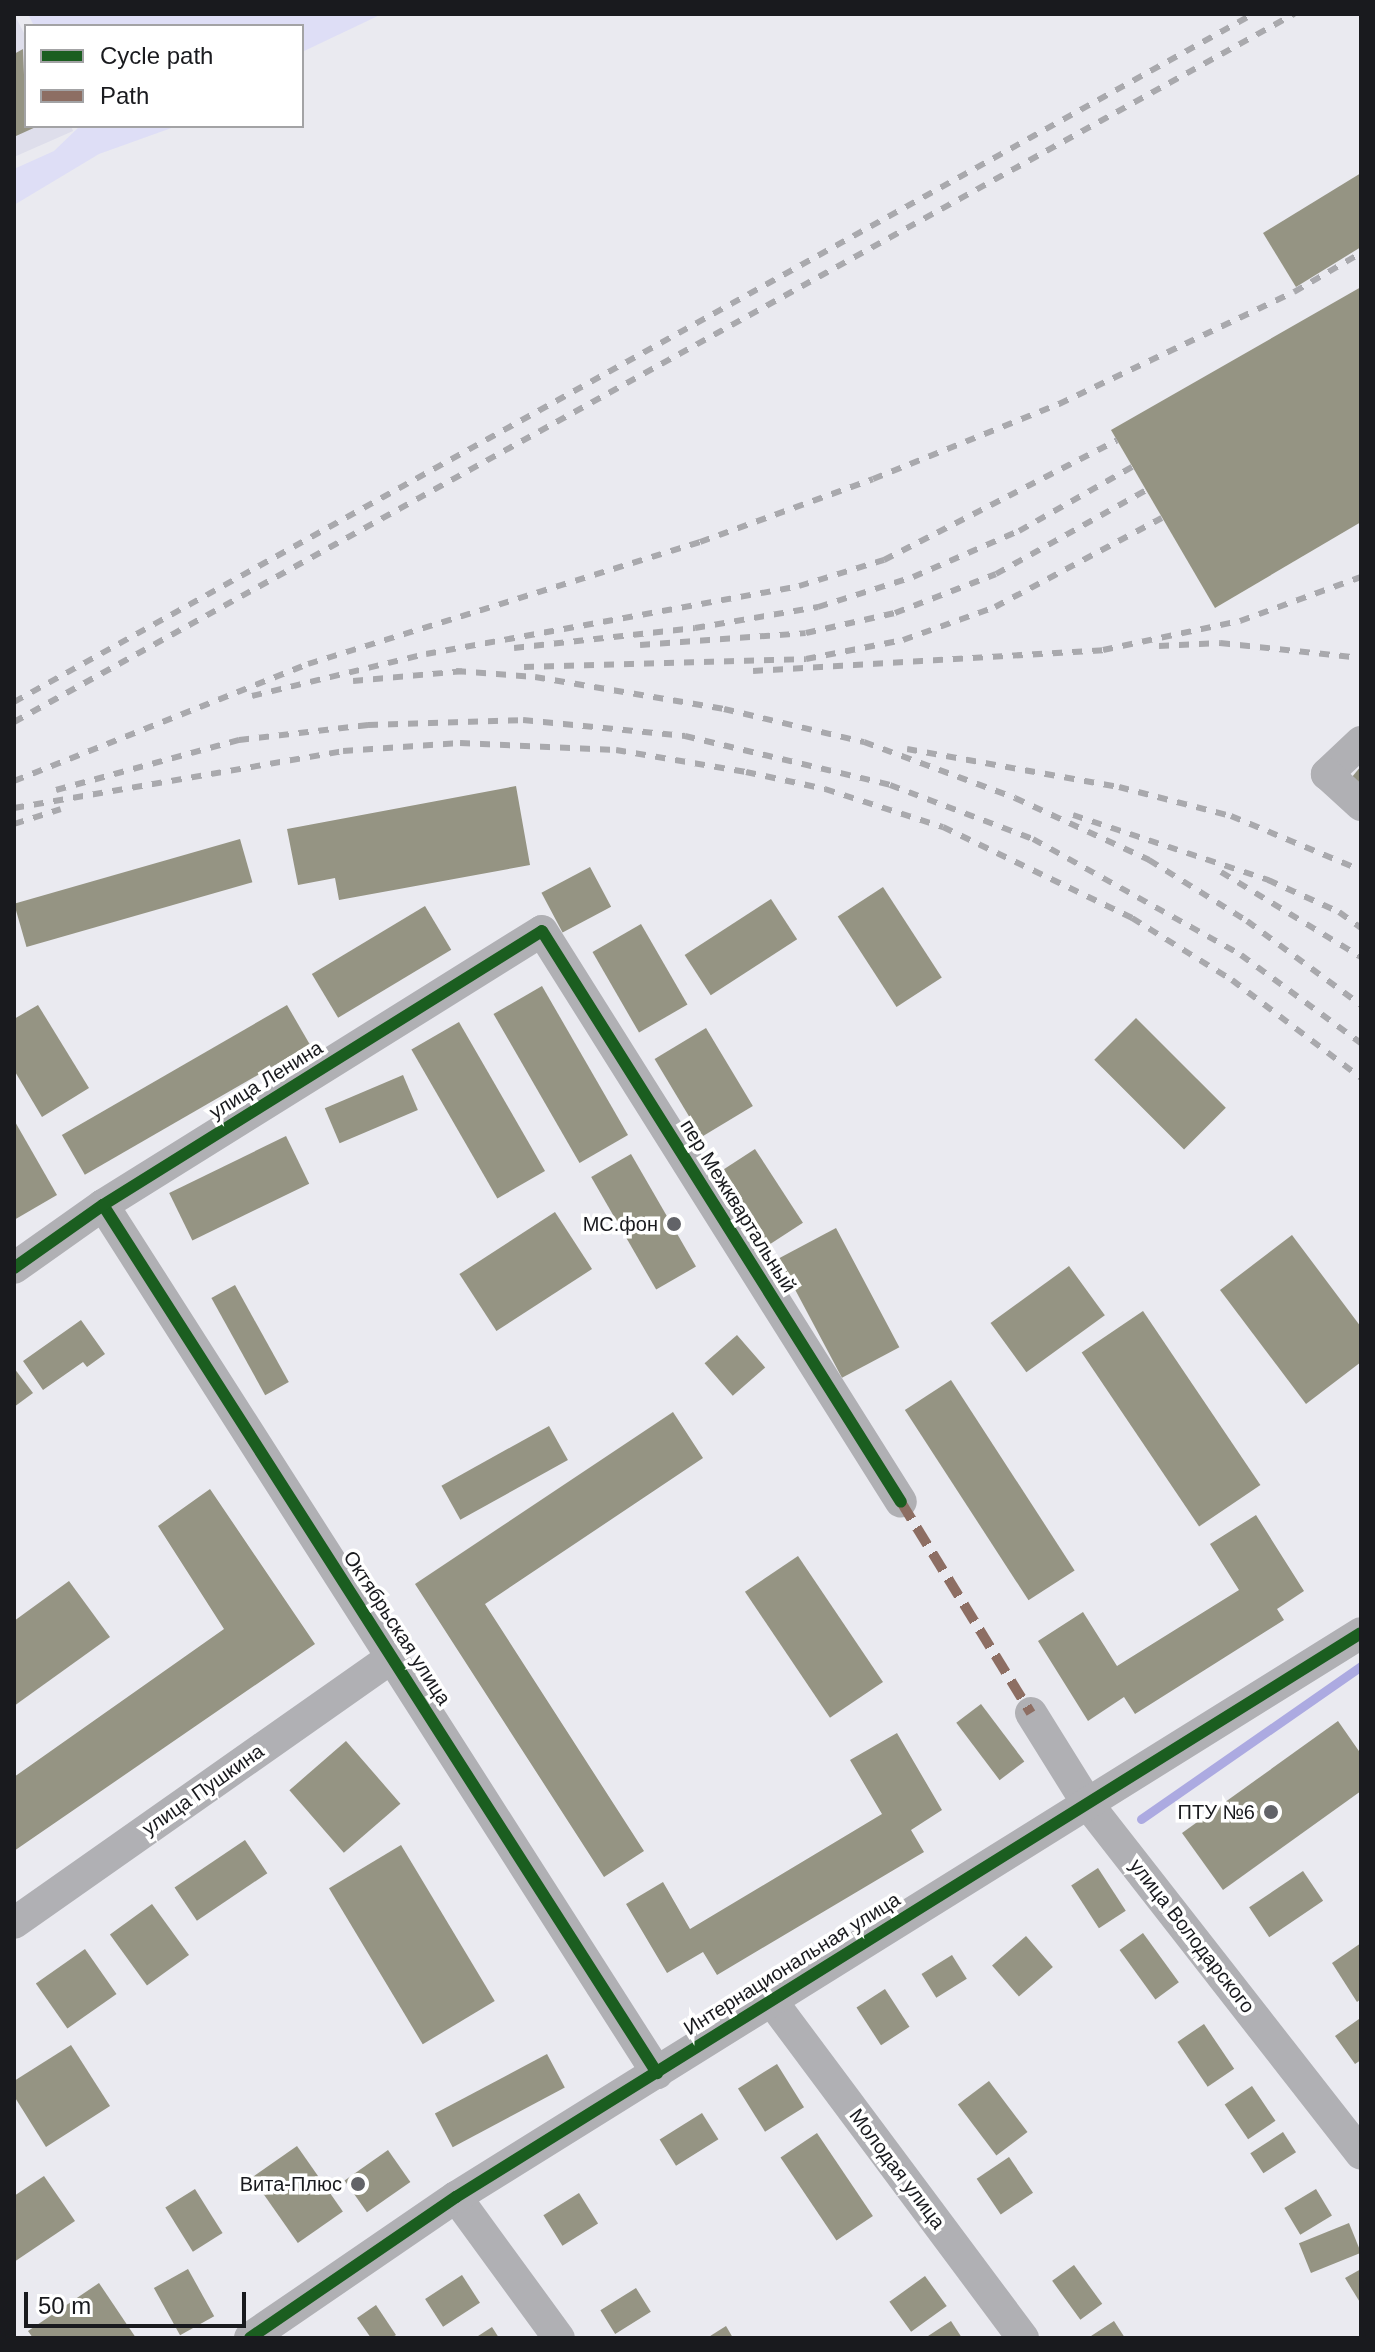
<!DOCTYPE html>
<html>
<head>
<meta charset="utf-8">
<style>
  body { margin:0 }
  #map { position:relative; width:1375px; height:2352px; overflow:hidden; background:#eaeaf0; font-family:Helvetica,sans-serif }
  div>[style] { position:absolute }
  [style*='--x'] { left:calc(var(--x)*1px); top:calc(var(--y)*1px); width:calc(var(--w)*1px); rotate:calc(var(--a)*1deg) }
  .built>* { inset:0; background:#dedeeb }
  .green>* { inset:0; background:#dedef6 }
  .stream>* { height:9px; margin:-4.5px; padding:0 4.5px; transform-origin:4.5px; border-radius:4.5px; background:#acaae1 }
  .building>* { inset:0; background:#959483; transform-origin:0 0 }
  .minor>* { height:32px; margin:-16px; padding:0 16px; transform-origin:16px; border-radius:16px; background:#b0b0b4 }
  .rail>* { height:6px; margin-top:-3px; transform-origin:0; background:repeating-linear-gradient(90deg,#a9a9ad 0 10px,transparent 0 20px) }
  .quiet>* { height:10px; margin-top:-5px; transform-origin:0; background:repeating-linear-gradient(90deg,#8d6e63 0 20px,transparent 0 30px) }
  .cycleway>* { height:12px; margin:-6px; padding:0 6px; transform-origin:6px; border-radius:6px; background:#1b5e20 }
  .dots>* { width:22px; height:22px; translate:-50% -50%; box-sizing:border-box; border:4px solid #fff; border-radius:50% }
  span { translate:-50% -50%; white-space:nowrap; text-align:center; line-height:1.15; -webkit-text-stroke:7px #fff; paint-order:stroke }
  .street-label { font-size:20px; color:#191a1e }
  .poi-label { font-size:20px; color:#191a1e }
  .right { translate:-100% -50%; text-align:right }
  .frame { position:absolute; inset:0; border:16px solid #191a1e; pointer-events:none }
  .legend { position:absolute; left:24px; top:24px; width:280px; height:104px; box-sizing:border-box; background:#fff; border:2px solid #a3a3a5; margin:0; padding:10px 14px; list-style:none; font-size:24px; color:#191a1e }
  .legend li { display:flex; align-items:center; gap:16px; height:40px }
  .legend b { width:40px; border:2px solid #a3a3a5 }
  .scale { position:absolute; left:24px; top:2292px; width:222px; height:36px; box-sizing:border-box; border:4px solid #191a1e; border-top:0; padding-left:10px; font-size:24px; line-height:28px; white-space:nowrap; color:#191a1e; -webkit-text-stroke:6px #fff; paint-order:stroke }
</style>
</head>
<body>
<div id="map">
  <div class="built">
    <div style="clip-path:polygon(14px 14px,26px 37px,26px 126px,71px 126px,73px 131px,14px 157px)"></div>
  </div>
  <div class="green">
    <div style="clip-path:polygon(28px 14px,382px 14px,302px 52px,302px 26px,34px 26px)"></div>
    <div style="clip-path:polygon(80px 126px,177px 126px,99px 154px,14px 205px,14px 169px,54px 151px)"></div>
  </div>
  <div class="stream">
    <div style="--x:1141;--y:1819;--w:268;--a:-34.8"></div>
  </div>
  <div class="building">
    <div style="clip-path:polygon(23px 49px,26px 126px,38px 126px,16px 136px,14px 54px)"></div>
    <div style="clip-path:polygon(1361px 173px,1361px 247px,1296px 287px,1263px 233px)"></div>
    <div style="clip-path:polygon(1361px 287px,1361px 522px,1215px 608px,1111px 430px)"></div>
    <div style="clip-path:polygon(1361px 766px,1361px 785px,1352px 777px)"></div>
    <div style="clip-path:polygon(516px 786px,530px 865px,339px 900px,335px 878px,298px 885px,287px 829px)"></div>
    <div style="left:240px;top:839px;width:45px;height:235px;rotate:74deg"></div>
    <div style="left:590px;top:867px;width:45px;height:55px;rotate:62deg"></div>
    <div style="left:883px;top:887px;width:108px;height:54px;rotate:57deg"></div>
    <div style="left:771px;top:899px;width:48px;height:103px;rotate:57deg"></div>
    <div style="left:425px;top:906px;width:51px;height:132px;rotate:59deg"></div>
    <div style="left:641px;top:924px;width:93px;height:56px;rotate:60deg"></div>
    <div style="left:542px;top:986px;width:172px;height:56px;rotate:60deg"></div>
    <div style="clip-path:polygon(38px 1005px,89px 1088px,42px 1117px,14px 1070px,14px 1019px)"></div>
    <div style="left:287px;top:1005px;width:46px;height:260px;rotate:60deg"></div>
    <div style="left:1136px;top:1018px;width:127px;height:59px;rotate:45deg"></div>
    <div style="left:459px;top:1022px;width:172px;height:55px;rotate:60deg"></div>
    <div style="left:706px;top:1028px;width:91px;height:60px;rotate:59deg"></div>
    <div style="left:403px;top:1075px;width:38px;height:85px;rotate:67deg"></div>
    <div style="clip-path:polygon(14px 1120px,57px 1195px,14px 1220px)"></div>
    <div style="left:286px;top:1136px;width:53px;height:130px;rotate:64deg"></div>
    <div style="left:755px;top:1149px;width:88px;height:44px;rotate:57deg"></div>
    <div style="left:631px;top:1154px;width:130px;height:46px;rotate:60deg"></div>
    <div style="left:555px;top:1212px;width:68px;height:114px;rotate:57deg"></div>
    <div style="left:836px;top:1228px;width:135px;height:65px;rotate:62deg"></div>
    <div style="clip-path:polygon(1292px 1235px,1361px 1327px,1361px 1362px,1306px 1404px,1220px 1290px)"></div>
    <div style="left:1069px;top:1266px;width:61px;height:97px;rotate:54deg"></div>
    <div style="left:235px;top:1285px;width:111px;height:27px;rotate:61deg"></div>
    <div style="left:1143px;top:1311px;width:210px;height:74px;rotate:56deg"></div>
    <div style="clip-path:polygon(81px 1320px,105px 1354px,87px 1367px,83px 1362px,43px 1390px,23px 1361px)"></div>
    <div style="left:737px;top:1335px;width:43px;height:43px;rotate:49deg"></div>
    <div style="clip-path:polygon(14px 1368px,33px 1393px,14px 1407px)"></div>
    <div style="left:951px;top:1380px;width:227px;height:55px;rotate:57deg"></div>
    <div style="clip-path:polygon(673px 1412px,703px 1458px,485px 1604px,644px 1851px,604px 1877px,415px 1584px)"></div>
    <div style="left:549px;top:1426px;width:39px;height:123px;rotate:61deg"></div>
    <div style="clip-path:polygon(210px 1489px,315px 1644px,14px 1851px,14px 1777px,224px 1629px,158px 1526px)"></div>
    <div style="clip-path:polygon(1256px 1515px,1304px 1591px,1277px 1609px,1284px 1620px,1135px 1714px,1124px 1697px,1088px 1721px,1038px 1641px,1083px 1612px,1117px 1666px,1239px 1590px,1210px 1544px)"></div>
    <div style="left:798px;top:1556px;width:152px;height:64px;rotate:56deg"></div>
    <div style="clip-path:polygon(69px 1581px,110px 1637px,14px 1706px,14px 1621px)"></div>
    <div style="left:981px;top:1704px;width:72px;height:31px;rotate:53deg"></div>
    <div style="clip-path:polygon(1338px 1721px,1361px 1754px,1361px 1791px,1223px 1890px,1182px 1833px)"></div>
    <div style="clip-path:polygon(897px 1733px,942px 1810px,911px 1830px,924px 1852px,717px 1975px,703px 1952px,667px 1973px,626px 1904px,663px 1882px,690px 1929px,882px 1814px,850px 1760px)"></div>
    <div style="left:346px;top:1741px;width:83px;height:75px;rotate:49deg"></div>
    <div style="left:245px;top:1840px;width:40px;height:85px;rotate:56deg"></div>
    <div style="left:401px;top:1845px;width:182px;height:84px;rotate:59deg"></div>
    <div style="left:1098px;top:1868px;width:51px;height:32px;rotate:57deg"></div>
    <div style="left:1303px;top:1871px;width:36px;height:65px;rotate:56deg"></div>
    <div style="left:152px;top:1904px;width:63px;height:52px;rotate:54deg"></div>
    <div style="left:1143px;top:1933px;width:61px;height:29px;rotate:54deg"></div>
    <div style="left:1026px;top:1936px;width:41px;height:45px;rotate:49deg"></div>
    <div style="clip-path:polygon(1361px 1943px,1361px 1999px,1357px 2002px,1332px 1963px)"></div>
    <div style="left:85px;top:1949px;width:55px;height:60px;rotate:55deg"></div>
    <div style="left:952px;top:1955px;width:28px;height:36px;rotate:58deg"></div>
    <div style="left:885px;top:1989px;width:45px;height:34px;rotate:57deg"></div>
    <div style="clip-path:polygon(1359px 2019px,1361px 2060px,1355px 2064px,1335px 2036px)"></div>
    <div style="left:1204px;top:2024px;width:54px;height:32px;rotate:56deg"></div>
    <div style="clip-path:polygon(71px 2045px,110px 2106px,46px 2147px,14px 2096px,14px 2081px)"></div>
    <div style="left:547px;top:2054px;width:38px;height:127px;rotate:62deg"></div>
    <div style="left:777px;top:2064px;width:51px;height:46px;rotate:58deg"></div>
    <div style="left:989px;top:2081px;width:64px;height:39px;rotate:53deg"></div>
    <div style="left:1252px;top:2086px;width:42px;height:33px;rotate:56deg"></div>
    <div style="left:702px;top:2113px;width:31px;height:50px;rotate:58deg"></div>
    <div style="left:1283px;top:2132px;width:24px;height:39px;rotate:57deg"></div>
    <div style="left:817px;top:2133px;width:100px;height:44px;rotate:56deg"></div>
    <div style="left:297px;top:2146px;width:80px;height:55px;rotate:55deg"></div>
    <div style="left:388px;top:2150px;width:39px;height:53px;rotate:55deg"></div>
    <div style="left:1009px;top:2157px;width:43px;height:39px;rotate:56deg"></div>
    <div style="clip-path:polygon(44px 2176px,75px 2221px,14px 2262px,14px 2196px)"></div>
    <div style="left:195px;top:2189px;width:52px;height:35px;rotate:58deg"></div>
    <div style="left:1316px;top:2189px;width:31px;height:37px;rotate:59deg"></div>
    <div style="left:579px;top:2193px;width:36px;height:42px;rotate:58deg"></div>
    <div style="left:1349px;top:2223px;width:32px;height:54px;rotate:68deg"></div>
    <div style="left:1074px;top:2265px;width:48px;height:27px;rotate:54deg"></div>
    <div style="left:188px;top:2269px;width:54px;height:39px;rotate:61deg"></div>
    <div style="clip-path:polygon(1361px 2269px,1361px 2304px,1345px 2278px)"></div>
    <div style="left:462px;top:2275px;width:33px;height:44px;rotate:57deg"></div>
    <div style="left:925px;top:2276px;width:37px;height:44px;rotate:54deg"></div>
    <div style="clip-path:polygon(99px 2283px,136px 2338px,33px 2338px,28px 2331px)"></div>
    <div style="left:636px;top:2288px;width:28px;height:42px;rotate:58deg"></div>
    <div style="clip-path:polygon(376px 2305px,396px 2335px,391px 2338px,371px 2338px,357px 2318px)"></div>
    <div style="clip-path:polygon(951px 2321px,962px 2338px,925px 2338px)"></div>
    <div style="clip-path:polygon(1114px 2321px,1125px 2338px,1088px 2338px)"></div>
    <div style="clip-path:polygon(726px 2326px,733px 2338px,707px 2338px)"></div>
    <div style="clip-path:polygon(492px 2327px,499px 2338px,475px 2338px)"></div>
  </div>
  <div class="minor">
    <div style="--x:1361;--y:742;--w:47;--a:136.7"></div>
    <div style="--x:1327;--y:774;--w:46;--a:42.4"></div>
    <div style="--x:103;--y:1205;--w:1030;--a:57.45"></div>
    <div style="--x:14;--y:1268;--w:109;--a:-35.3"></div>
    <div style="--x:103;--y:1205;--w:517;--a:-31.97"></div>
    <div style="--x:542;--y:931;--w:674;--a:57.84"></div>
    <div style="--x:1031;--y:1713;--w:106;--a:58.1"></div>
    <div style="--x:1087;--y:1803;--w:445;--a:52"></div>
    <div style="--x:14;--y:1923;--w:462;--a:-35.1"></div>
    <div style="--x:771;--y:2000;--w:422;--a:53.3"></div>
    <div style="--x:456;--y:2197;--w:175;--a:53.9"></div>
    <div style="--x:250;--y:2338;--w:250;--a:-34.4"></div>
    <div style="--x:456;--y:2197;--w:1066;--a:-31.93"></div>
  </div>
  <div class="rail">
    <div style="--x:640;--y:645;--w:166;--a:-4.1"></div>
    <div style="--x:806;--y:633;--w:91;--a:-12.7"></div>
    <div style="--x:895;--y:613;--w:108;--a:-21.1"></div>
    <div style="--x:996;--y:574;--w:172;--a:-29.2"></div>
    <div style="--x:1159;--y:646;--w:61;--a:-2.8"></div>
    <div style="--x:1220;--y:643;--w:142;--a:6.1"></div>
    <div style="--x:514;--y:648;--w:182;--a:-6.3"></div>
    <div style="--x:695;--y:628;--w:125;--a:-9.7"></div>
    <div style="--x:818;--y:607;--w:100;--a:-17.5"></div>
    <div style="--x:913;--y:577;--w:116;--a:-23.5"></div>
    <div style="--x:1019;--y:531;--w:130;--a:-29.5"></div>
    <div style="--x:524;--y:667;--w:282;--a:-1.6"></div>
    <div style="--x:806;--y:659;--w:99;--a:-11.1"></div>
    <div style="--x:903;--y:640;--w:98;--a:-19.7"></div>
    <div style="--x:995;--y:607;--w:189;--a:-28.1"></div>
    <div style="--x:456;--y:671;--w:79;--a:4.3"></div>
    <div style="--x:535;--y:677;--w:192;--a:9.6"></div>
    <div style="--x:724;--y:709;--w:144;--a:13.3"></div>
    <div style="--x:864;--y:742;--w:161;--a:20.3"></div>
    <div style="--x:1015;--y:798;--w:148;--a:24.8"></div>
    <div style="--x:1149;--y:860;--w:115;--a:31.9"></div>
    <div style="--x:1247;--y:921;--w:142;--a:36.4"></div>
    <div style="--x:753;--y:671;--w:351;--a:-3.4"></div>
    <div style="--x:1103;--y:650;--w:140;--a:-12"></div>
    <div style="--x:1240;--y:621;--w:129;--a:-20"></div>
    <div style="--x:353;--y:681;--w:111;--a:-5.1"></div>
    <div style="--x:252;--y:696;--w:179;--a:-13.6"></div>
    <div style="--x:426;--y:654;--w:379;--a:-10.3"></div>
    <div style="--x:799;--y:586;--w:89;--a:-17"></div>
    <div style="--x:884;--y:560;--w:262;--a:-27.2"></div>
    <div style="--x:14;--y:702;--w:1417;--a:-29.04"></div>
    <div style="--x:14;--y:722;--w:1463;--a:-28.95"></div>
    <div style="--x:907;--y:749;--w:215;--a:10.2"></div>
    <div style="--x:1119;--y:787;--w:116;--a:14.5"></div>
    <div style="--x:1231;--y:816;--w:141;--a:22.6"></div>
    <div style="--x:14;--y:781;--w:316;--a:-21.7"></div>
    <div style="--x:308;--y:664;--w:411;--a:-17.3"></div>
    <div style="--x:700;--y:542;--w:184;--a:-20"></div>
    <div style="--x:873;--y:479;--w:201;--a:-22"></div>
    <div style="--x:1059;--y:404;--w:260;--a:-25.5"></div>
    <div style="--x:1294;--y:292;--w:78;--a:-30.2"></div>
    <div style="--x:56;--y:790;--w:190;--a:-15.3"></div>
    <div style="--x:239;--y:740;--w:130;--a:-6.6"></div>
    <div style="--x:368;--y:725;--w:155;--a:-1.8"></div>
    <div style="--x:523;--y:720;--w:163;--a:5.6"></div>
    <div style="--x:685;--y:736;--w:211;--a:13.4"></div>
    <div style="--x:890;--y:785;--w:153;--a:20.7"></div>
    <div style="--x:1033;--y:839;--w:238;--a:29.1"></div>
    <div style="--x:1241;--y:955;--w:149;--a:36.3"></div>
    <div style="--x:14;--y:808;--w:334;--a:-9.8"></div>
    <div style="--x:343;--y:751;--w:117;--a:-3.9"></div>
    <div style="--x:460;--y:743;--w:156;--a:2.6"></div>
    <div style="--x:616;--y:750;--w:132;--a:9.6"></div>
    <div style="--x:746;--y:772;--w:81;--a:12.1"></div>
    <div style="--x:825;--y:789;--w:124;--a:17.9"></div>
    <div style="--x:943;--y:827;--w:210;--a:25.7"></div>
    <div style="--x:1132;--y:918;--w:118;--a:31.8"></div>
    <div style="--x:1232;--y:980;--w:162;--a:37.2"></div>
    <div style="--x:1073;--y:815;--w:206;--a:18.4"></div>
    <div style="--x:1268;--y:880;--w:78;--a:24.3"></div>
    <div style="--x:1339;--y:912;--w:27;--a:36"></div>
    <div style="--x:14;--y:824;--w:49;--a:-17.7"></div>
    <div style="--x:1221;--y:872;--w:164;--a:31.3"></div>
  </div>
  <div class="quiet">
    <div style="--x:901;--y:1502;--w:248;--a:58.4"></div>
  </div>
  <div class="cycleway">
    <div style="--x:103;--y:1205;--w:1030;--a:57.45"></div>
    <div style="--x:14;--y:1268;--w:109;--a:-35.3"></div>
    <div style="--x:103;--y:1205;--w:517;--a:-31.97"></div>
    <div style="--x:542;--y:931;--w:674;--a:57.84"></div>
    <div style="--x:250;--y:2338;--w:250;--a:-34.4"></div>
    <div style="--x:456;--y:2197;--w:1066;--a:-31.93"></div>
  </div>
  <div class="dots">
    <div style="left:674px;top:1224px;background:#626368"></div>
    <div style="left:1271px;top:1812px;background:#626368"></div>
    <div style="left:358px;top:2184px;background:#626368"></div>
  </div>
  <div class="street-label">
    <span style="left:266px;top:1080px;rotate:-32deg">улица Ленина</span>
    <span style="left:738px;top:1206px;rotate:58deg">пер Межквартальный</span>
    <span style="left:397px;top:1628px;rotate:57deg">Октябрьская улица</span>
    <span style="left:203px;top:1790px;rotate:-35deg">улица Пушкина</span>
    <span style="left:1192px;top:1936px;rotate:52deg">улица Володарского</span>
    <span style="left:792px;top:1964px;rotate:-32deg">Интернациональная улица</span>
    <span style="left:897px;top:2169px;rotate:53deg">Молодая улица</span>
  </div>
  <div class="poi-label">
    <span class="right" style="left:658px;top:1224px">МС.фон</span>
    <span class="right" style="left:1255px;top:1812px">ПТУ №6</span>
    <span class="right" style="left:342px;top:2184px">Вита-Плюс</span>
  </div>
  <div class="frame"></div>
  <ul class="legend">
  <li><b style="height:10px;background:#1b5e20"></b>Cycle path</li>
  <li><b style="height:10px;background:#8d6e63"></b>Path</li>
  </ul>
  <div class="scale">50 m</div>
</div>
</body>
</html>
